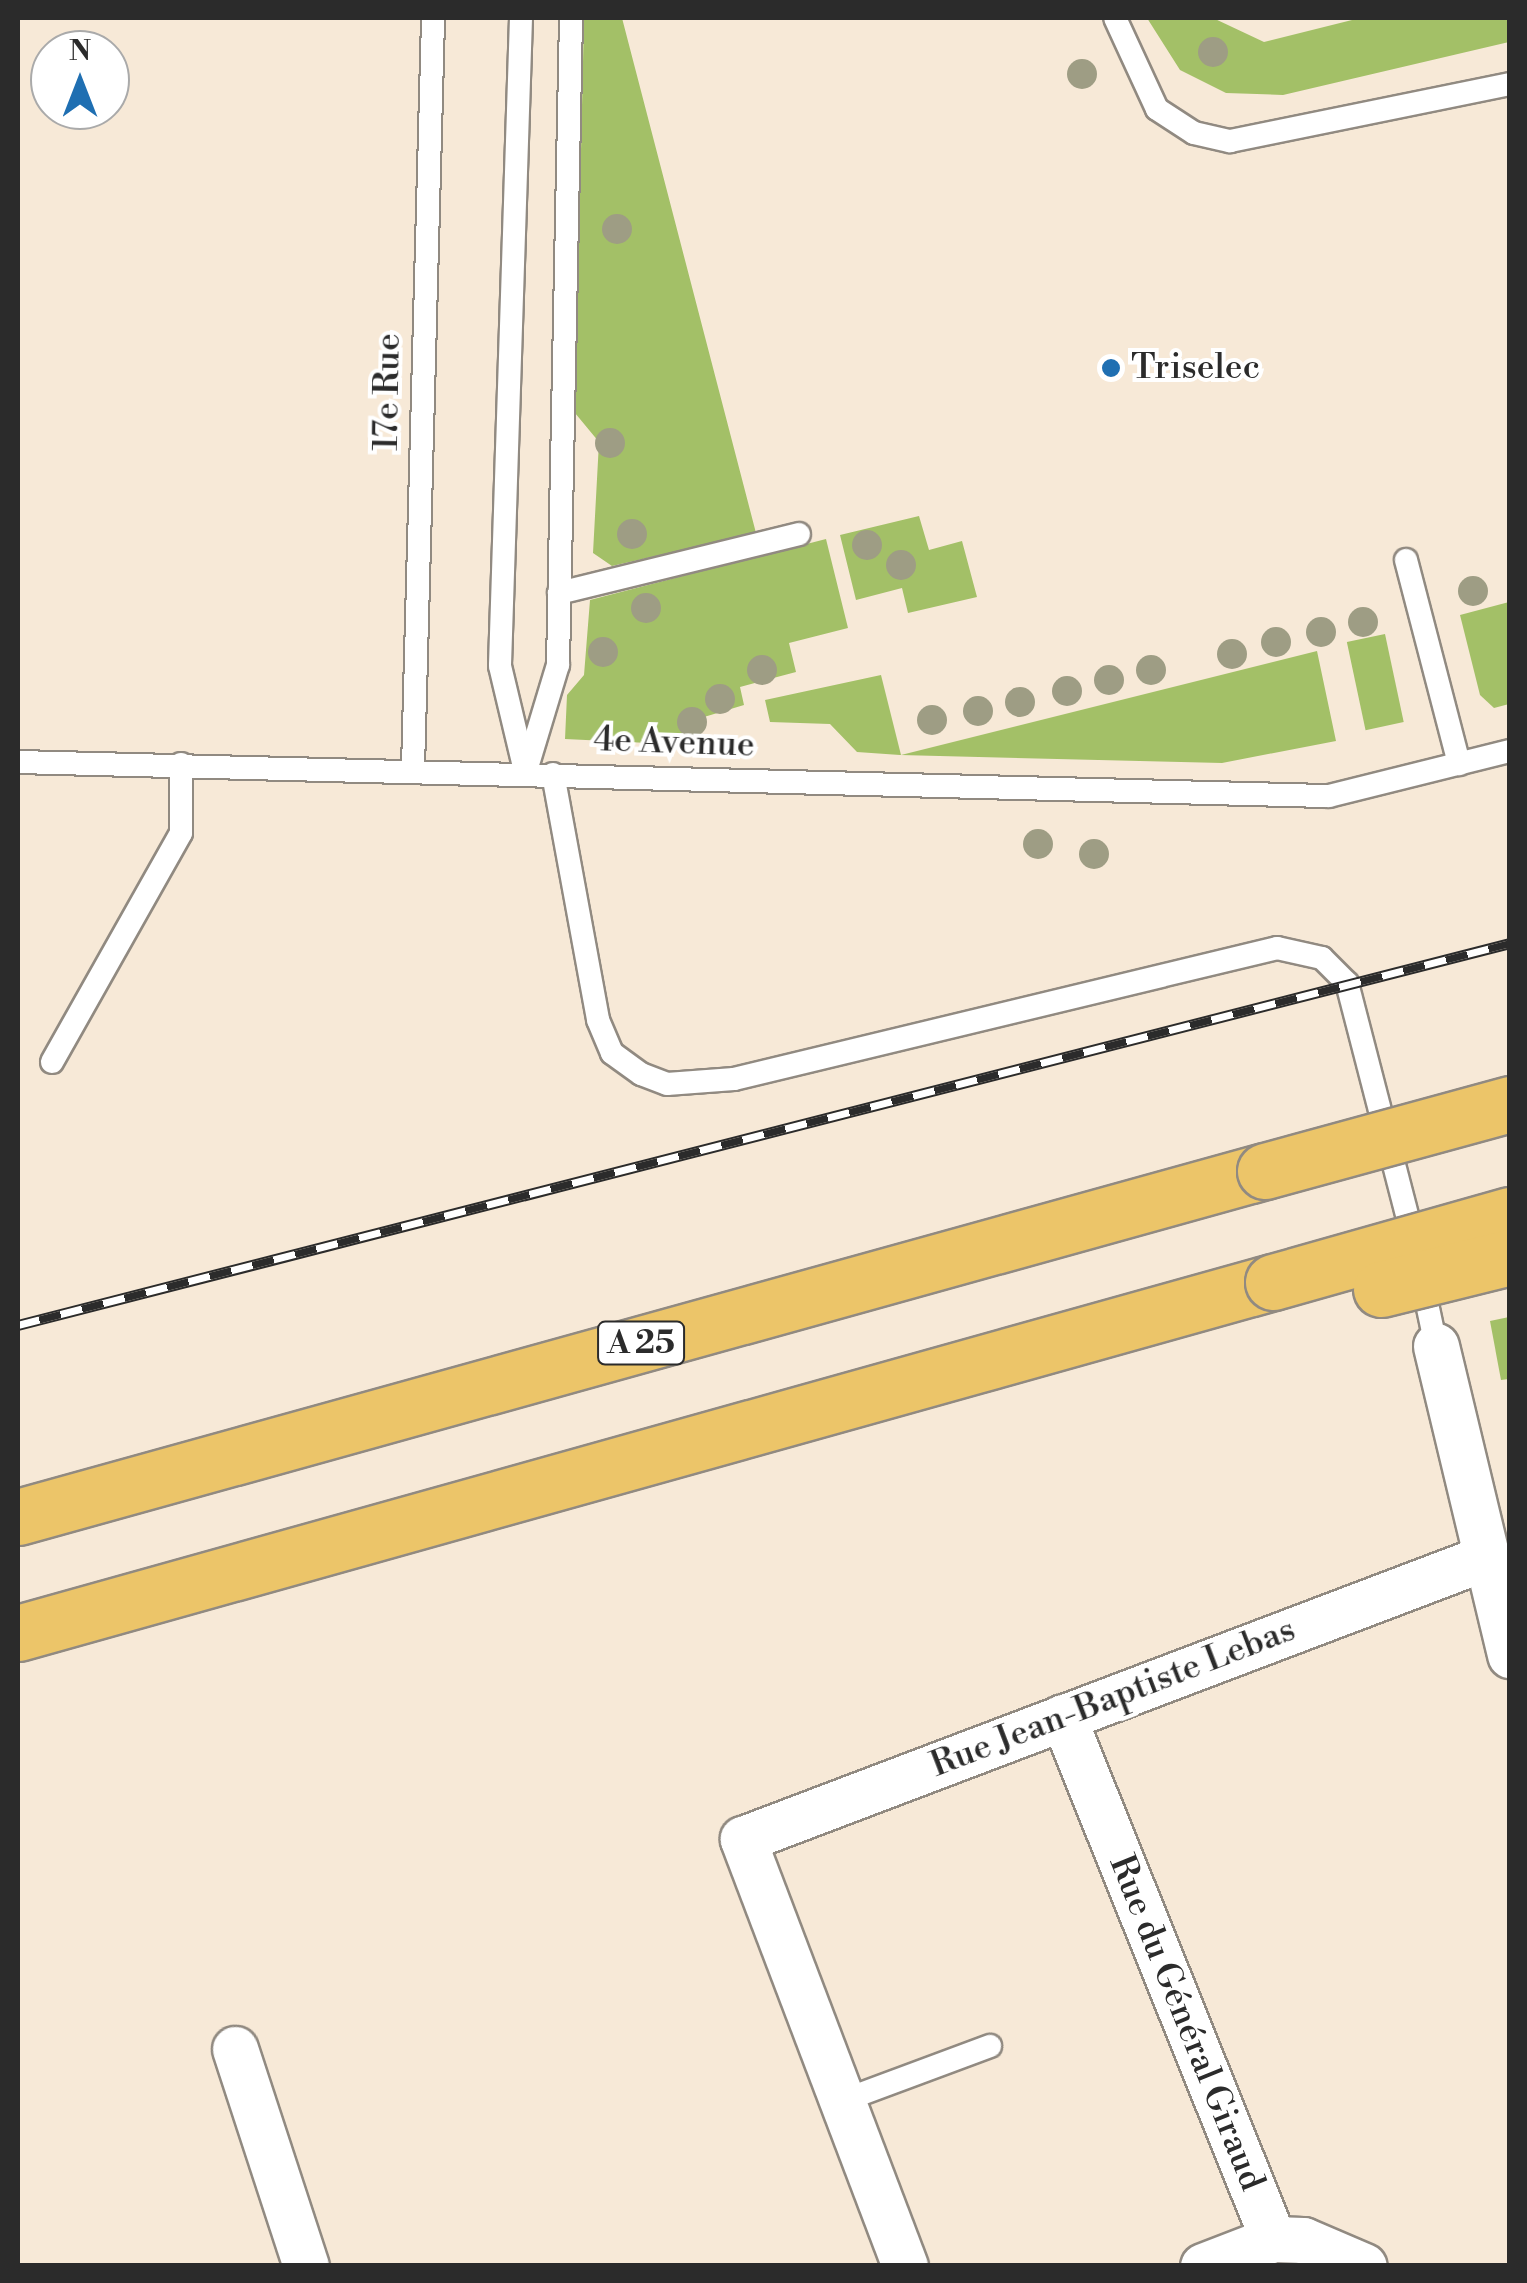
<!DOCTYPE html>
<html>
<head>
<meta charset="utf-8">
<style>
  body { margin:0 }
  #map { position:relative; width:1527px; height:2283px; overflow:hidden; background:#f7e9d7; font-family:"Libre Bodoni",serif }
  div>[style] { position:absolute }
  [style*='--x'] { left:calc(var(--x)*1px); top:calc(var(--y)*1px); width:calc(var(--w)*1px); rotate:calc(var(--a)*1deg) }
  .green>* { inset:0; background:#a3c067; transform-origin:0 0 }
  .roads { filter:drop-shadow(2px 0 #918a81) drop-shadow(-2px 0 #918a81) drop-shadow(0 2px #918a81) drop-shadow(0 -2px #918a81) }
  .service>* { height:22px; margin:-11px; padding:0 11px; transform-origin:11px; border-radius:11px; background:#fff }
  .minor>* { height:45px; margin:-22.5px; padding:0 22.5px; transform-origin:22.5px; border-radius:22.5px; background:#fff }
  .motorway>* { height:55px; margin:-27.5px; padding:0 27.5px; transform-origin:27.5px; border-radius:27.5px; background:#ecc569 }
  .rail>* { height:11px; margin-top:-5.5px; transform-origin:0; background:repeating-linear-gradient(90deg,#fff 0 22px,#2b2b2b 0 44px); box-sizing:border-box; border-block:2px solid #2b2b2b }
  .bridges { filter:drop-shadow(2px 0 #918a81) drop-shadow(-2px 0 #918a81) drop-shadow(0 2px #918a81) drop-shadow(0 -2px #918a81) }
  .motorway-bridge>* { height:55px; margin:-27.5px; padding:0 27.5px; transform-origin:27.5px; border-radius:27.5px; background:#ecc569 }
  .trees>* { width:30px; height:30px; margin:-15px; border-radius:50%; background:#9e9d84 }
  .dots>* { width:28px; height:28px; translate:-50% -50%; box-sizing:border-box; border:5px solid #fff; border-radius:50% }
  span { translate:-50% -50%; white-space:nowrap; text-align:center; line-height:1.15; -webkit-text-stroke:8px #fff; paint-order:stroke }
  .shield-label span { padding:2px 8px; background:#fff; border:2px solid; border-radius:8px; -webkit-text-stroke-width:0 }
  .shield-label { font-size:32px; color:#2b2b2b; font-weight:700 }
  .poi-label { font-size:35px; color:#2b2b2b }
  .left { translate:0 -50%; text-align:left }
  .street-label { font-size:35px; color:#2b2b2b }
  .frame { position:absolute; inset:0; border:20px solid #2b2b2b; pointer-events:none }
  .north { position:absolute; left:30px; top:30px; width:100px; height:100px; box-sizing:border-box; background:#fff; border:2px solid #aaa; border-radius:50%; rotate:0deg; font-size:28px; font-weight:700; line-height:40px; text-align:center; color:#2b2b2b }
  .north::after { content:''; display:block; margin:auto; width:35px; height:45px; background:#1f6fb2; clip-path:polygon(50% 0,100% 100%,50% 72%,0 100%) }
</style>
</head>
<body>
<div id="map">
  <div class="green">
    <div style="clip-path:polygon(584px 18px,622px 18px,756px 533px,612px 566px,593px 553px,599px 442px,575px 413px)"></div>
    <div style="clip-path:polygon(1147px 18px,1213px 18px,1264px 42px,1360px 18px,1509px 18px,1509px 42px,1283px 95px,1226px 93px,1180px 70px)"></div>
    <div style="clip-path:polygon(919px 516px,929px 550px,962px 541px,977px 597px,908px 613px,902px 588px,856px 600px,840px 535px)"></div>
    <div style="clip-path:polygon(826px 539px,848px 628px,789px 643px,796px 672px,740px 687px,744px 705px,704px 717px,669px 744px,565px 739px,567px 695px,584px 675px,590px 600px)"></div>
    <div style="clip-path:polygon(1509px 602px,1509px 704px,1494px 708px,1480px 695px,1460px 615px)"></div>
    <div style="left:1385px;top:634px;width:90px;height:39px;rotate:78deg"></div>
    <div style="clip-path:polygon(1317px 651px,1336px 741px,1222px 763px,900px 755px,857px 752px,830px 724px,770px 722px,765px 700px,881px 675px,901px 755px)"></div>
    <div style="clip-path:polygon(1509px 1317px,1509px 1379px,1501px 1380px,1490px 1321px)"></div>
  </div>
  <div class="roads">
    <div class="service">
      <div style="--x:521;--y:18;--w:648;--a:91.86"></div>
      <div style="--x:500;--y:666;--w:108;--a:76.6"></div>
      <div style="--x:1115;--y:18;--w:100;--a:65.2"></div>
      <div style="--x:1157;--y:109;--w:44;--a:33"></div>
      <div style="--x:1194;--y:133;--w:37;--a:13"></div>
      <div style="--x:1230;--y:141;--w:286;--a:-11.5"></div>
      <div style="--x:1406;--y:560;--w:211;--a:75.4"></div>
      <div style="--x:559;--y:593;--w:247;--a:-13.8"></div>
      <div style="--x:18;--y:762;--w:1311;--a:1.49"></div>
      <div style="--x:1329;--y:796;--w:187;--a:-14"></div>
      <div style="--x:413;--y:769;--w:751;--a:-88.47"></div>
      <div style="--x:525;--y:774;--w:114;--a:-73.2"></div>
      <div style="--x:558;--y:665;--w:647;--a:-88.85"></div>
      <div style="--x:553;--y:774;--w:250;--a:79.6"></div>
      <div style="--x:598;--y:1020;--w:36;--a:67"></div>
      <div style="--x:612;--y:1053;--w:36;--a:36"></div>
      <div style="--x:641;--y:1074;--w:28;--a:21"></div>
      <div style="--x:667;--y:1084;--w:67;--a:-4.3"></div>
      <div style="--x:734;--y:1079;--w:559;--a:-13.56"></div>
      <div style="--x:1277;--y:948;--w:46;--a:12.5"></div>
      <div style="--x:1322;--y:958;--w:35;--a:45"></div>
      <div style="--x:1347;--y:983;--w:268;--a:75.5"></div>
      <div style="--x:52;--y:1062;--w:263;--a:-60.6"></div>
      <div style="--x:181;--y:833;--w:69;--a:-90"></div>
      <div style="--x:1422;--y:1280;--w:67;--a:78"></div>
      <div style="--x:842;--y:2101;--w:158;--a:-20.4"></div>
    </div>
    <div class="minor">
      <div style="--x:1436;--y:1346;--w:318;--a:76.5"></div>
      <div style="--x:1063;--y:1717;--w:563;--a:68.09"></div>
      <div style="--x:1273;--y:2239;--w:30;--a:2"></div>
      <div style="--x:1303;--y:2240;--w:66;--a:23.1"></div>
      <div style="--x:235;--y:2049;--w:228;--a:71.9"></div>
      <div style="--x:905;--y:2266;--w:457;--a:-110.8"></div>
      <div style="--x:743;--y:1839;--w:792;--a:-20.77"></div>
      <div style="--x:1203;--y:2266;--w:75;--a:-21.1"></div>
    </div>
    <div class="motorway">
      <div style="--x:18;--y:1517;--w:1294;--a:-15.51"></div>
      <div style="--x:18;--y:1633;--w:1303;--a:-15.63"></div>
    </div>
  </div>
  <div class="rail">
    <div style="--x:18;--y:1325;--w:1540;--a:-14.36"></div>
  </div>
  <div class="bridges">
    <div class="motorway-bridge">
      <div style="--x:1265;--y:1171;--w:254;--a:-15.3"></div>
      <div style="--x:1273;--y:1282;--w:246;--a:-15.8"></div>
      <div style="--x:1381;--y:1289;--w:133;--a:-13.9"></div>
    </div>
  </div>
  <div class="trees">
    <div style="left:1213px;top:52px"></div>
    <div style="left:1082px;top:74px"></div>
    <div style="left:617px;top:229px"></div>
    <div style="left:610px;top:443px"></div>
    <div style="left:632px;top:534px"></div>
    <div style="left:867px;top:545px"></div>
    <div style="left:901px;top:565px"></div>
    <div style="left:1473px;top:591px"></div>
    <div style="left:646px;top:608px"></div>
    <div style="left:1363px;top:622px"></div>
    <div style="left:1321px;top:632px"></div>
    <div style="left:1276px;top:642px"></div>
    <div style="left:603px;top:652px"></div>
    <div style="left:1232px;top:654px"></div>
    <div style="left:762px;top:670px"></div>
    <div style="left:1151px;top:670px"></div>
    <div style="left:1109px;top:680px"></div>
    <div style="left:1067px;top:691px"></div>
    <div style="left:720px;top:699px"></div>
    <div style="left:1020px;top:702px"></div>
    <div style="left:978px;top:711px"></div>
    <div style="left:932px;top:720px"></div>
    <div style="left:692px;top:722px"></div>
    <div style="left:1038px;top:844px"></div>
    <div style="left:1094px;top:854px"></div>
  </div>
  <div class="dots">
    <div style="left:1111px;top:368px;background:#1f6fb2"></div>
  </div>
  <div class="shield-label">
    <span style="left:641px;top:1343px">A 25</span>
  </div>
  <div class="poi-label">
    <span class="left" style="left:1131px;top:368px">Triselec</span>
  </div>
  <div class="street-label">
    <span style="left:388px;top:392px;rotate:-89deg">17e Rue</span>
    <span style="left:674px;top:743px;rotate:2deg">4e Avenue</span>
    <span style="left:1113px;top:1698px;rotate:-21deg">Rue Jean-Baptiste Lebas</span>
    <span style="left:1186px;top:2023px;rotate:68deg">Rue du Général Giraud</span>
  </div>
  <div class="frame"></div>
  <div class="north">N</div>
</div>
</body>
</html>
